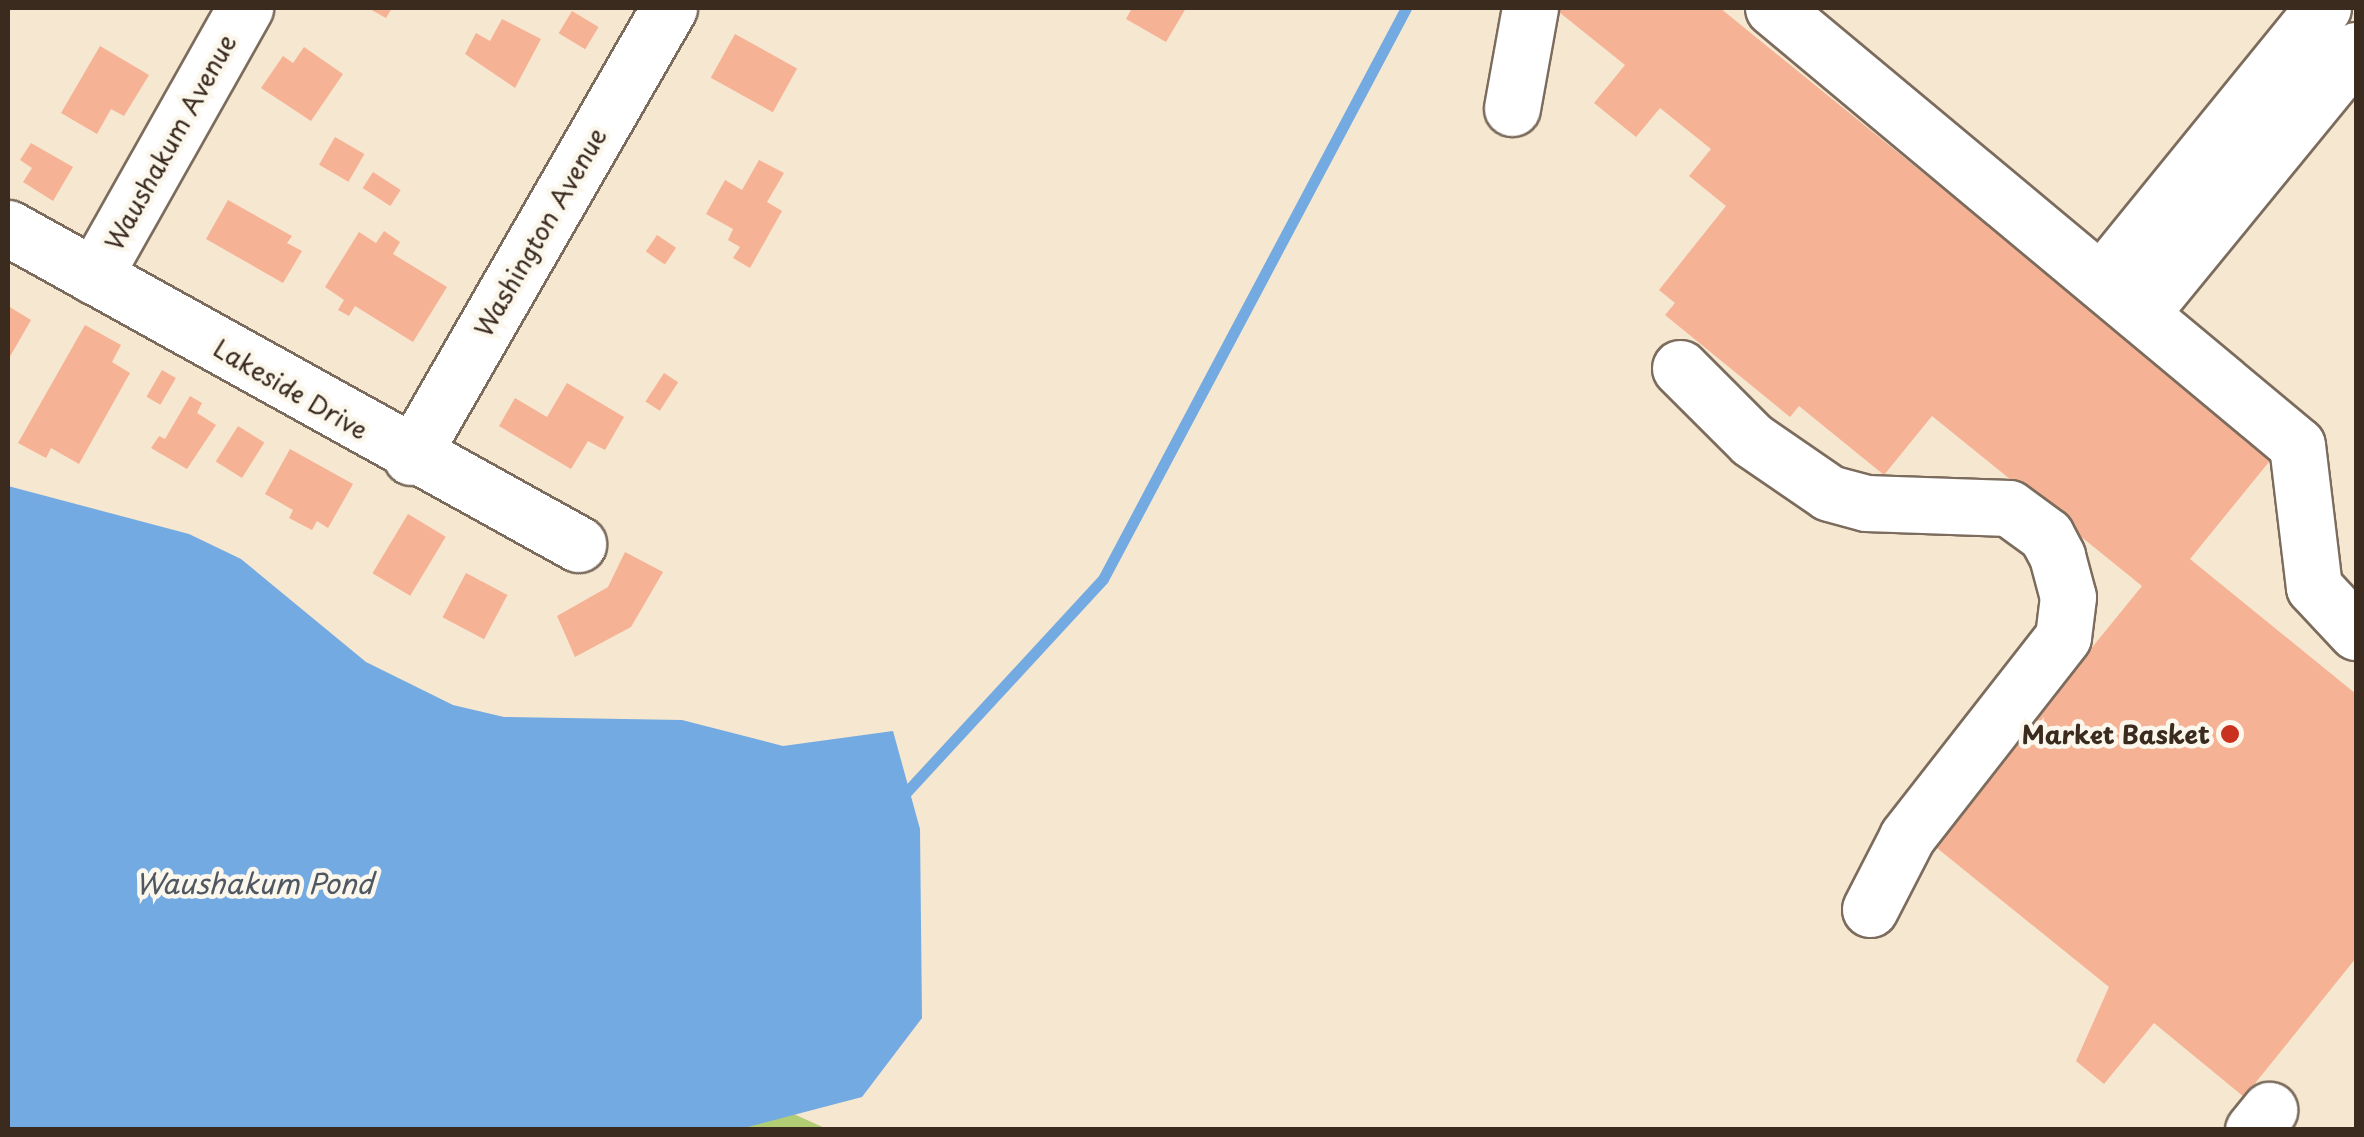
<!DOCTYPE html>
<html>
<head>
<meta charset="utf-8">
<style>
  body { margin:0 }
  #map { position:relative; width:2364px; height:1137px; overflow:hidden; background:#f6e7d1; font-family:"Playpen Sans",sans-serif }
  div>[style] { position:absolute }
  [style*='--x'] { left:calc(var(--x)*1px); top:calc(var(--y)*1px); width:calc(var(--w)*1px); rotate:calc(var(--a)*1deg) }
  .green>* { inset:0; background:#b1ce75 }
  .water>* { inset:0; background:#73aae1 }
  .stream>* { height:11px; margin:-5.5px; padding:0 5.5px; transform-origin:5.5px; border-radius:5.5px; background:#73aae1 }
  .building>* { inset:0; background:#f6b295; transform-origin:0 0 }
  .roads { filter:drop-shadow(2px 0 #7c6c5d) drop-shadow(-2px 0 #7c6c5d) drop-shadow(0 2px #7c6c5d) drop-shadow(0 -2px #7c6c5d) }
  .minor>* { height:55px; margin:-27.5px; padding:0 27.5px; transform-origin:27.5px; border-radius:27.5px; background:#fff }
  .dots>* { width:28px; height:28px; translate:-50% -50%; box-sizing:border-box; border:5px solid #fbf7ec; border-radius:50% }
  span { translate:-50% -50%; white-space:nowrap; text-align:center; line-height:1.15; -webkit-text-stroke:9px #fbf7ec; paint-order:stroke }
  .street-label { font-size:25px; color:#3b2a1e }
  .poi-label { font-size:25px; color:#3b2a1e; font-weight:700 }
  .right { translate:-100% -50%; text-align:right }
  .water-label { font-size:28px; color:#4f5762; font-style:italic }
  .frame { position:absolute; inset:0; border:10px solid #3b2a1e; pointer-events:none }
</style>
</head>
<body>
<div id="map">
  <div class="green">
    <div style="clip-path:polygon(736px 1088px,827px 1129px,724px 1130px)"></div>
  </div>
  <div class="water">
    <div style="clip-path:polygon(8px 486px,189px 534px,241px 559px,366px 662px,453px 705px,504px 717px,682px 720px,783px 746px,893px 731px,920px 829px,922px 1018px,862px 1097px,740px 1129px,8px 1129px)"></div>
  </div>
  <div class="stream">
    <div style="--x:900;--y:799;--w:299;--a:-47.3"></div>
    <div style="--x:1103;--y:579;--w:646;--a:-62.05"></div>
  </div>
  <div class="building">
    <div style="clip-path:polygon(368px 8px,392px 8px,386px 18px)"></div>
    <div style="clip-path:polygon(1132px 8px,1186px 8px,1166px 42px,1126px 19px)"></div>
    <div style="clip-path:polygon(1554px 8px,1720px 8px,2273px 457px,2190px 559px,2356px 694px,2356px 958px,2244px 1097px,2154px 1023px,2104px 1084px,2076px 1061px,2109px 987px,1932px 844px,2142px 586px,1932px 416px,1884px 475px,1799px 406px,1790px 417px,1665px 315px,1675px 303px,1659px 290px,1726px 206px,1689px 176px,1711px 149px,1660px 108px,1636px 137px,1594px 103px,1625px 65px)"></div>
    <div style="left:572px;top:11px;width:31px;height:26px;rotate:31deg"></div>
    <div style="clip-path:polygon(502px 19px,541px 39px,515px 88px,465px 54px,476px 33px,490px 41px)"></div>
    <div style="left:735px;top:34px;width:71px;height:50px;rotate:29deg"></div>
    <div style="clip-path:polygon(100px 46px,149px 75px,124px 116px,111px 109px,97px 134px,61px 113px)"></div>
    <div style="clip-path:polygon(304px 47px,343px 74px,311px 121px,261px 88px,283px 56px,293px 63px)"></div>
    <div style="left:335px;top:137px;width:34px;height:32px;rotate:30deg"></div>
    <div style="clip-path:polygon(31px 143px,73px 167px,53px 201px,23px 182px,32px 168px,20px 160px)"></div>
    <div style="clip-path:polygon(759px 160px,784px 173px,767px 202px,782px 211px,750px 268px,733px 258px,740px 247px,728px 240px,733px 229px,706px 214px,725px 180px,742px 190px)"></div>
    <div style="left:373px;top:172px;width:33px;height:19px;rotate:33deg"></div>
    <div style="clip-path:polygon(228px 200px,292px 236px,287px 243px,302px 251px,283px 283px,206px 239px)"></div>
    <div style="clip-path:polygon(384px 231px,400px 242px,393px 254px,447px 287px,413px 342px,355px 306px,349px 316px,338px 310px,344px 300px,325px 287px,359px 232px,376px 243px)"></div>
    <div style="left:657px;top:235px;width:23px;height:20px;rotate:34deg"></div>
    <div style="clip-path:polygon(8px 306px,31px 320px,8px 360px)"></div>
    <div style="clip-path:polygon(85px 325px,121px 345px,112px 362px,130px 373px,79px 464px,51px 448px,46px 458px,18px 443px)"></div>
    <div style="left:162px;top:370px;width:16px;height:31px;rotate:30deg"></div>
    <div style="left:664px;top:373px;width:17px;height:34px;rotate:33deg"></div>
    <div style="clip-path:polygon(567px 383px,624px 417px,605px 450px,588px 441px,571px 469px,499px 426px,515px 398px,547px 417px)"></div>
    <div style="clip-path:polygon(190px 396px,202px 403px,197px 413px,216px 425px,187px 469px,151px 448px,159px 436px,165px 439px)"></div>
    <div style="left:238px;top:426px;width:31px;height:42px;rotate:32deg"></div>
    <div style="clip-path:polygon(290px 449px,353px 484px,328px 528px,317px 521px,312px 530px,289px 518px,293px 510px,265px 494px)"></div>
    <div style="left:408px;top:514px;width:44px;height:69px;rotate:31deg"></div>
    <div style="clip-path:polygon(625px 552px,663px 572px,631px 627px,575px 657px,557px 616px,608px 587px)"></div>
    <div style="left:466px;top:573px;width:47px;height:50px;rotate:28deg"></div>
  </div>
  <div class="roads">
    <div class="minor">
      <div style="--x:1773;--y:8;--w:682;--a:39.83"></div>
      <div style="--x:2297;--y:445;--w:143;--a:83.2"></div>
      <div style="--x:2314;--y:587;--w:62;--a:47"></div>
      <div style="--x:1512;--y:108;--w:102;--a:-79.8"></div>
      <div style="--x:8;--y:228;--w:652;--a:29"></div>
      <div style="--x:94;--y:276;--w:308;--a:-60.6"></div>
      <div style="--x:2101;--y:281;--w:352;--a:-50.9"></div>
      <div style="--x:2141;--y:313;--w:340;--a:-50.7"></div>
      <div style="--x:1680;--y:368;--w:102;--a:45"></div>
      <div style="--x:1752;--y:440;--w:93;--a:34.5"></div>
      <div style="--x:1829;--y:493;--w:38;--a:15"></div>
      <div style="--x:1866;--y:503;--w:143;--a:2"></div>
      <div style="--x:2009;--y:508;--w:46;--a:36.1"></div>
      <div style="--x:2046;--y:535;--w:24;--a:62"></div>
      <div style="--x:2057;--y:556;--w:42;--a:75"></div>
      <div style="--x:2068;--y:597;--w:40;--a:97.1"></div>
      <div style="--x:2063;--y:637;--w:254;--a:128"></div>
      <div style="--x:1907;--y:837;--w:81;--a:117.2"></div>
      <div style="--x:411;--y:457;--w:518;--a:-60.12"></div>
      <div style="--x:2253;--y:1130;--w:26;--a:-51"></div>
    </div>
  </div>
  <div class="dots">
    <div style="left:2230px;top:734px;background:#c8321e"></div>
  </div>
  <div class="street-label">
    <span style="left:170px;top:142px;rotate:-61deg">Waushakum Avenue</span>
    <span style="left:540px;top:232px;rotate:-60deg">Washington Avenue</span>
    <span style="left:291px;top:389px;rotate:30deg">Lakeside Drive</span>
  </div>
  <div class="poi-label">
    <span class="right" style="left:2210px;top:734px">Market Basket</span>
  </div>
  <div class="water-label">
    <span style="left:254px;top:883px">Waushakum Pond</span>
  </div>
  <div class="frame"></div>
</div>
</body>
</html>
